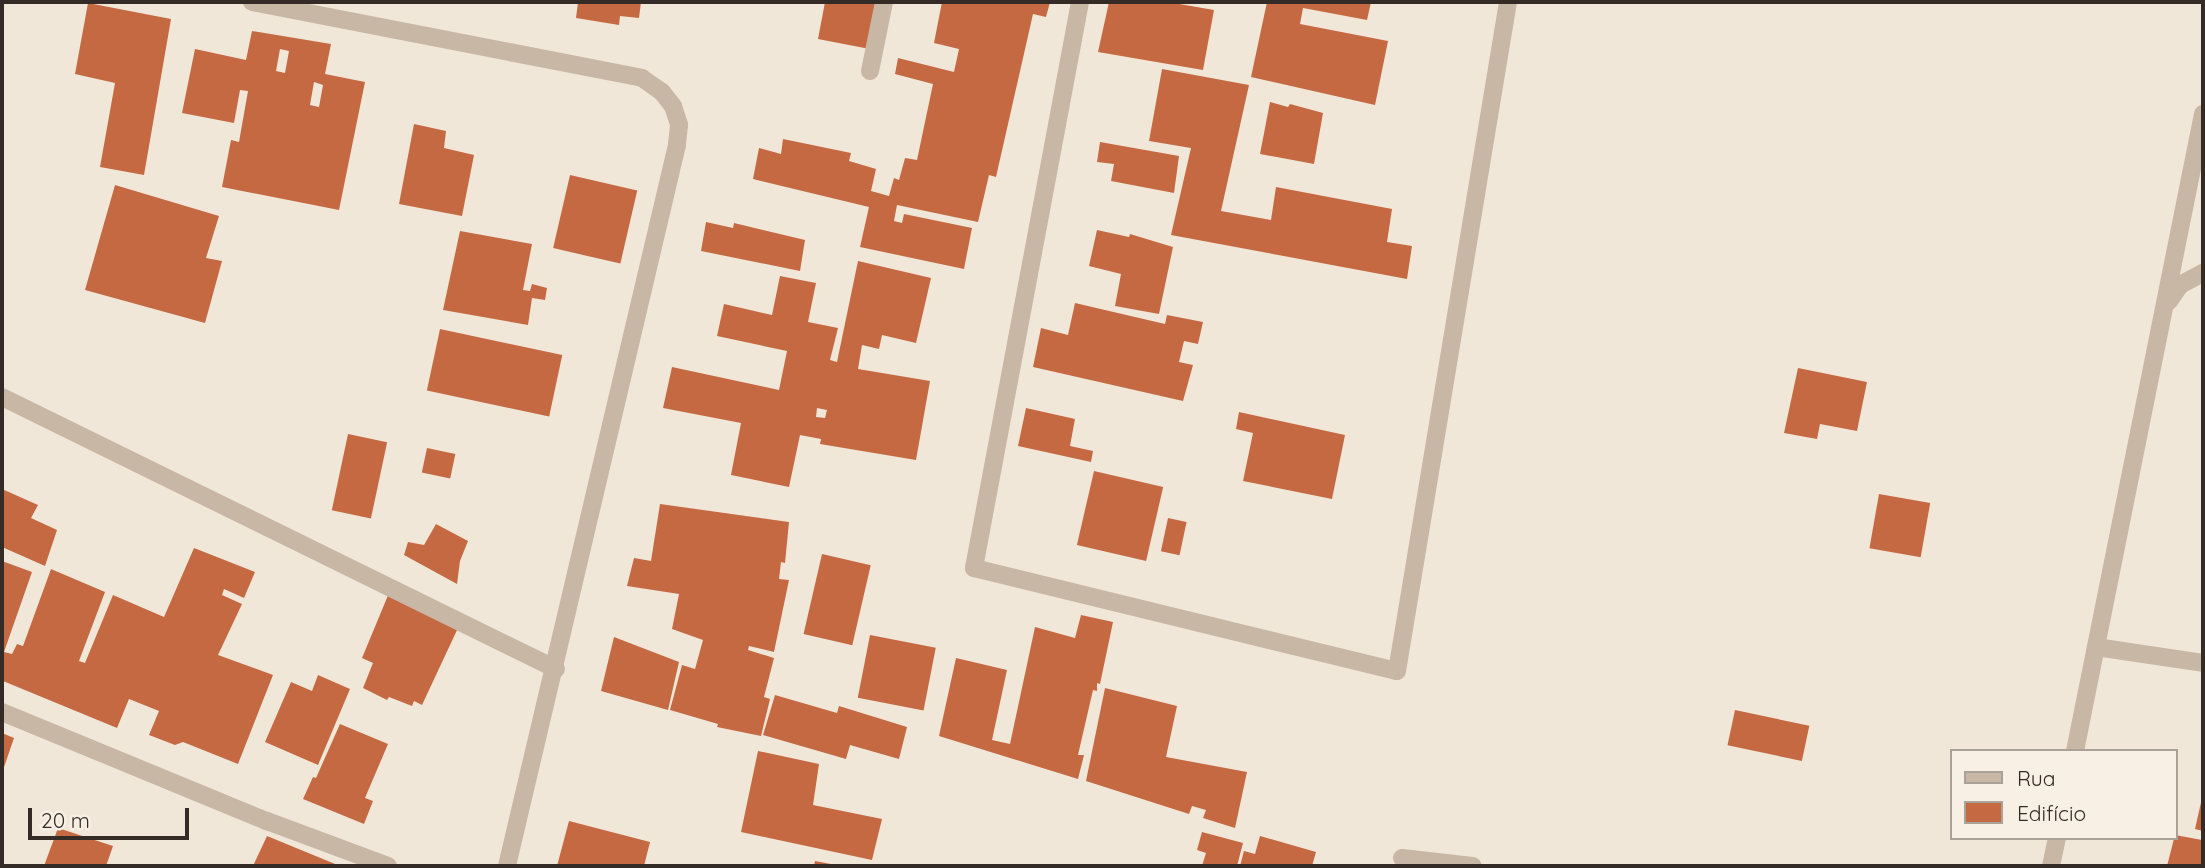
<!DOCTYPE html>
<html>
<head>
<meta charset="utf-8">
<style>
  body { margin:0 }
  #map { position:relative; width:2205px; height:868px; overflow:hidden; background:#f1e7d9; font-family:Quicksand,sans-serif }
  div>[style] { position:absolute }
  [style*='--x'] { left:calc(var(--x)*1px); top:calc(var(--y)*1px); width:calc(var(--w)*1px); rotate:calc(var(--a)*1deg) }
  .building>* { inset:0; background:#c56942; transform-origin:0 0 }
  .minor>* { height:18px; margin:-9px; padding:0 9px; transform-origin:9px; border-radius:9px; background:#c9b7a5 }
  span { translate:-50% -50%; white-space:nowrap; text-align:center; line-height:1.15; -webkit-text-stroke:5px #f9f0e5; paint-order:stroke }
  .frame { position:absolute; inset:0; border:4px solid #342b26; pointer-events:none }
  .legend { position:absolute; left:1950px; top:749px; width:228px; height:91px; box-sizing:border-box; background:#f9f0e5; border:2px solid #aaa199; margin:0; padding:9px 12px; list-style:none; font-size:21px; color:#342b26 }
  .legend li { display:flex; align-items:center; gap:14px; height:35px }
  .legend b { width:35px; border:2px solid #aaa199 }
  .scale { position:absolute; left:28px; top:808px; width:161px; height:32px; box-sizing:border-box; border:4px solid #342b26; border-top:0; padding-left:9px; font-size:21px; line-height:24px; white-space:nowrap; color:#342b26; -webkit-text-stroke:5px #f9f0e5; paint-order:stroke }
</style>
</head>
<body>
<div id="map">
  <div class="building">
    <div style="clip-path:polygon(578px 2px,641px 2px,639px 18px,620px 16px,619px 25px,576px 18px)"></div>
    <div style="clip-path:polygon(825px 2px,889px 2px,880px 51px,818px 39px)"></div>
    <div style="clip-path:polygon(942px 2px,1050px 2px,1046px 17px,1033px 14px,996px 177px,989px 175px,978px 222px,897px 205px,894px 221px,902px 223px,904px 214px,972px 228px,964px 269px,860px 247px,869px 207px,753px 179px,759px 148px,781px 154px,783px 139px,851px 153px,849px 161px,876px 169px,871px 191px,889px 196px,894px 178px,899px 180px,905px 158px,917px 160px,933px 84px,895px 74px,898px 58px,954px 72px,959px 49px,934px 43px)"></div>
    <div style="clip-path:polygon(1109px 2px,1168px 2px,1214px 10px,1203px 70px,1098px 52px)"></div>
    <div style="clip-path:polygon(1267px 2px,1371px 2px,1367px 20px,1303px 8px,1300px 24px,1388px 41px,1375px 105px,1251px 77px)"></div>
    <div style="clip-path:polygon(88px 3px,171px 19px,144px 175px,100px 167px,115px 83px,75px 74px)"></div>
    <div style="clip-path:polygon(evenodd,252px 31px,331px 44px,325px 74px,365px 82px,339px 210px,222px 187px,231px 140px,239px 142px,248px 91px,240px 90px,234px 123px,182px 113px,195px 49px,246px 60px,252px 31px,280px 49px,289px 51px,285px 73px,276px 71px,280px 49px,252px 31px,314px 82px,323px 85px,319px 107px,310px 105px,314px 82px)"></div>
    <div style="clip-path:polygon(1162px 69px,1249px 85px,1221px 211px,1271px 220px,1276px 187px,1392px 209px,1387px 242px,1412px 246px,1407px 279px,1171px 235px,1191px 148px,1149px 141px)"></div>
    <div style="clip-path:polygon(1270px 102px,1288px 107px,1290px 104px,1323px 113px,1314px 164px,1260px 154px)"></div>
    <div style="clip-path:polygon(414px 124px,446px 131px,444px 148px,474px 155px,462px 216px,399px 204px)"></div>
    <div style="clip-path:polygon(1100px 142px,1179px 156px,1174px 193px,1111px 181px,1114px 164px,1097px 162px)"></div>
    <div style="left:570px;top:175px;width:69px;height:75px;rotate:13deg"></div>
    <div style="clip-path:polygon(115px 185px,219px 216px,206px 258px,222px 261px,205px 323px,85px 290px)"></div>
    <div style="clip-path:polygon(706px 222px,733px 228px,734px 223px,805px 240px,800px 271px,701px 251px)"></div>
    <div style="clip-path:polygon(1097px 230px,1129px 237px,1130px 234px,1173px 247px,1159px 314px,1115px 306px,1121px 274px,1089px 266px)"></div>
    <div style="clip-path:polygon(460px 231px,532px 244px,523px 290px,530px 291px,532px 284px,547px 288px,545px 300px,532px 298px,528px 325px,443px 310px)"></div>
    <div style="clip-path:polygon(evenodd,858px 261px,931px 278px,916px 343px,882px 335px,879px 349px,862px 345px,858px 369px,930px 381px,916px 460px,820px 444px,821px 439px,800px 435px,789px 487px,731px 475px,741px 423px,663px 408px,672px 367px,779px 390px,787px 351px,717px 336px,724px 304px,772px 315px,780px 276px,816px 283px,808px 322px,838px 328px,830px 360px,837px 362px,858px 261px,817px 408px,827px 410px,825px 418px,816px 417px,817px 408px)"></div>
    <div style="clip-path:polygon(1075px 303px,1165px 324px,1167px 315px,1203px 322px,1198px 344px,1184px 341px,1179px 362px,1193px 365px,1183px 401px,1033px 367px,1041px 328px,1068px 335px)"></div>
    <div style="left:440px;top:329px;width:125px;height:63px;rotate:12deg"></div>
    <div style="clip-path:polygon(1798px 368px,1867px 382px,1857px 431px,1820px 424px,1817px 439px,1784px 433px)"></div>
    <div style="clip-path:polygon(1026px 408px,1075px 419px,1070px 446px,1093px 451px,1091px 462px,1018px 446px)"></div>
    <div style="clip-path:polygon(1239px 412px,1345px 435px,1332px 499px,1243px 481px,1253px 433px,1236px 429px)"></div>
    <div style="left:348px;top:434px;width:40px;height:78px;rotate:12deg"></div>
    <div style="left:427px;top:448px;width:29px;height:25px;rotate:12deg"></div>
    <div style="left:1094px;top:471px;width:71px;height:76px;rotate:13deg"></div>
    <div style="clip-path:polygon(2px 489px,38px 505px,31px 518px,57px 530px,45px 566px,2px 547px)"></div>
    <div style="left:1879px;top:494px;width:52px;height:55px;rotate:10deg"></div>
    <div style="clip-path:polygon(660px 504px,789px 522px,785px 563px,781px 562px,779px 579px,789px 580px,774px 652px,749px 646px,748px 650px,774px 658px,764px 697px,770px 699px,761px 736px,717px 727px,718px 724px,670px 710px,682px 665px,695px 669px,703px 640px,672px 629px,679px 594px,627px 586px,634px 558px,651px 561px)"></div>
    <div style="left:1168px;top:518px;width:19px;height:34px;rotate:12deg"></div>
    <div style="clip-path:polygon(436px 524px,468px 541px,460px 561px,457px 584px,404px 555px,408px 542px,424px 545px)"></div>
    <div style="clip-path:polygon(194px 548px,255px 572px,244px 598px,224px 589px,222px 595px,242px 604px,218px 655px,273px 675px,238px 764px,183px 742px,175px 745px,149px 735px,159px 711px,129px 699px,117px 728px,3px 681px,2px 561px,32px 572px,4px 652px,12px 654px,17px 644px,23px 646px,51px 569px,105px 592px,79px 661px,85px 663px,113px 595px,164px 617px)"></div>
    <div style="left:822px;top:554px;width:50px;height:82px;rotate:13deg"></div>
    <div style="clip-path:polygon(389px 593px,458px 628px,422px 705px,414px 701px,412px 706px,389px 697px,387px 700px,363px 688px,373px 663px,362px 658px)"></div>
    <div style="clip-path:polygon(1081px 615px,1113px 622px,1100px 684px,1097px 683px,1097px 691px,1093px 690px,1078px 755px,1084px 755px,1078px 779px,939px 736px,956px 658px,1007px 670px,992px 740px,1010px 744px,1035px 627px,1075px 638px)"></div>
    <div style="left:870px;top:635px;width:67px;height:64px;rotate:11deg"></div>
    <div style="clip-path:polygon(614px 637px,679px 662px,668px 710px,601px 691px)"></div>
    <div style="clip-path:polygon(318px 675px,350px 689px,318px 765px,265px 742px,291px 682px,312px 691px)"></div>
    <div style="clip-path:polygon(1105px 688px,1177px 706px,1166px 757px,1247px 772px,1235px 828px,1203px 818px,1206px 810px,1192px 806px,1189px 814px,1086px 781px)"></div>
    <div style="clip-path:polygon(775px 695px,837px 713px,839px 706px,907px 727px,899px 759px,850px 745px,846px 759px,763px 735px)"></div>
    <div style="left:1735px;top:710px;width:76px;height:36px;rotate:12deg"></div>
    <div style="clip-path:polygon(340px 724px,388px 744px,365px 798px,373px 801px,364px 824px,303px 799px,313px 777px,316px 778px)"></div>
    <div style="clip-path:polygon(2px 733px,14px 738px,2px 773px)"></div>
    <div style="clip-path:polygon(758px 751px,819px 764px,813px 805px,882px 819px,872px 860px,741px 832px)"></div>
    <div style="clip-path:polygon(2202px 798px,2203px 798px,2203px 831px,2195px 829px)"></div>
    <div style="clip-path:polygon(569px 821px,650px 842px,644px 866px,557px 866px)"></div>
    <div style="clip-path:polygon(58px 828px,113px 846px,106px 866px,44px 866px)"></div>
    <div style="clip-path:polygon(1202px 832px,1243px 843px,1237px 866px,1202px 866px,1206px 853px,1197px 850px)"></div>
    <div style="clip-path:polygon(2175px 835px,2202px 840px,2203px 866px,2167px 866px)"></div>
    <div style="clip-path:polygon(267px 836px,340px 866px,253px 866px)"></div>
    <div style="clip-path:polygon(1260px 836px,1316px 852px,1312px 866px,1240px 866px,1244px 851px,1255px 854px)"></div>
    <div style="clip-path:polygon(815px 861px,836px 865px,835px 866px,814px 866px)"></div>
  </div>
  <div class="minor">
    <div style="--x:252;--y:2;--w:397;--a:11"></div>
    <div style="--x:642;--y:78;--w:24;--a:35"></div>
    <div style="--x:662;--y:92;--w:18;--a:52"></div>
    <div style="--x:673;--y:106;--w:20;--a:72"></div>
    <div style="--x:679;--y:125;--w:20;--a:96"></div>
    <div style="--x:677;--y:145;--w:741;--a:103.27"></div>
    <div style="--x:1080;--y:2;--w:576;--a:100.61"></div>
    <div style="--x:974;--y:568;--w:435;--a:13.7"></div>
    <div style="--x:1397;--y:671;--w:678;--a:-80.58"></div>
    <div style="--x:870;--y:71;--w:70;--a:-78.5"></div>
    <div style="--x:2169;--y:301;--w:19;--a:-55"></div>
    <div style="--x:2180;--y:285;--w:26;--a:-28"></div>
    <div style="--x:2;--y:397;--w:617;--a:26.15"></div>
    <div style="--x:2096;--y:647;--w:108;--a:8.5"></div>
    <div style="--x:2;--y:712;--w:287;--a:22.4"></div>
    <div style="--x:267;--y:821;--w:129;--a:20.4"></div>
    <div style="--x:2075;--y:751;--w:650;--a:-78.64"></div>
    <div style="--x:1402;--y:858;--w:71;--a:6.4"></div>
    <div style="--x:2051;--y:866;--w:29;--a:-78"></div>
  </div>
  <div class="frame"></div>
  <ul class="legend">
  <li><b style="height:9px;background:#c9b7a5"></b>Rua</li>
  <li><b style="height:19px;background:#c56942"></b>Edifício</li>
  </ul>
  <div class="scale">20 m</div>
</div>
</body>
</html>
